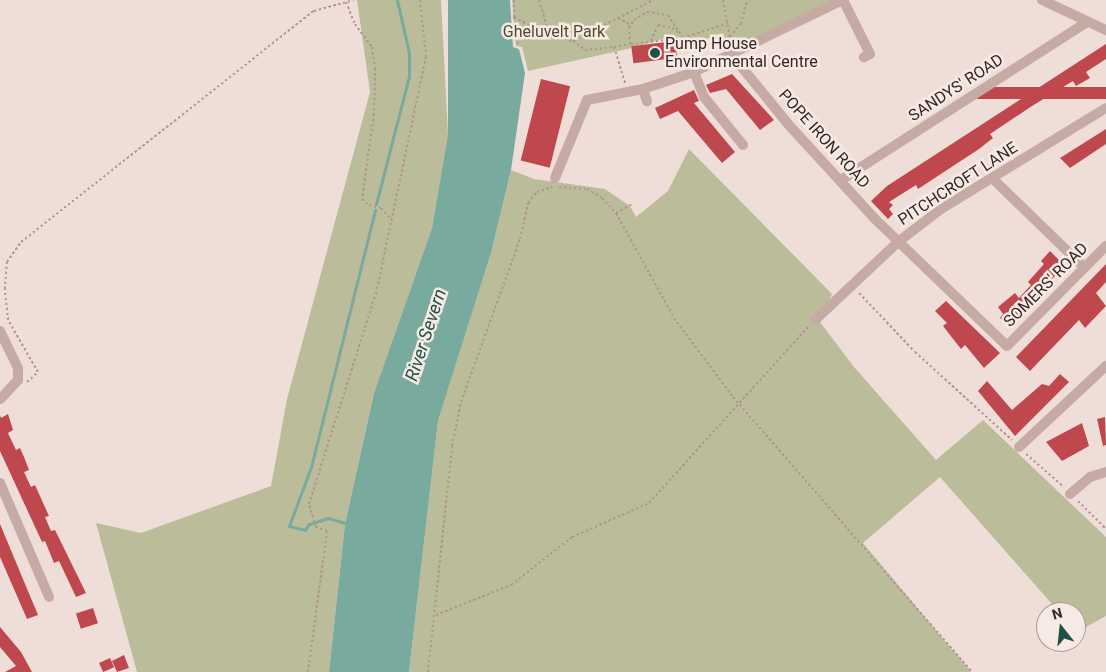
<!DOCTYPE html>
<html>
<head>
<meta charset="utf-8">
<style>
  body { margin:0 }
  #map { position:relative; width:1106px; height:672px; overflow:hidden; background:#efded8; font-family:Roboto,sans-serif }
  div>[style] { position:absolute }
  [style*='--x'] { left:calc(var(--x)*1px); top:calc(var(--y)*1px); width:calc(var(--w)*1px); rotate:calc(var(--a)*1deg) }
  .green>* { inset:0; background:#bbbd9a }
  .water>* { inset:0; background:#79aa9e }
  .stream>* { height:3px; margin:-1.5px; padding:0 1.5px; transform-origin:1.5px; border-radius:1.5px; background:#79aa9e }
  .building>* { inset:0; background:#be484d; transform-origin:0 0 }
  .path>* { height:2px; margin-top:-1px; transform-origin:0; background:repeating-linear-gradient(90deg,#b29590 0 2.5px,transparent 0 5px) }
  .minor>* { height:10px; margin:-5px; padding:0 5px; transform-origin:5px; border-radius:5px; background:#c6aba5 }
  .dots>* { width:14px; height:14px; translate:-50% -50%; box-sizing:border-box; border:2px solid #f7e9e4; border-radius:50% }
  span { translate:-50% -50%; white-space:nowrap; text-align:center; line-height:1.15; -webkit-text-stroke:5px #f7e9e4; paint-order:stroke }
  .park-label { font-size:16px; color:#4c4f2c }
  .poi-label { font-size:16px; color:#322626 }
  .left { translate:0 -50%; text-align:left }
  .street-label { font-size:16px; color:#322626 }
  .water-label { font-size:18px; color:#1f5146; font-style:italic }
  .north { position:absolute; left:1036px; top:602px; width:50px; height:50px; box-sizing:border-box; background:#f7e9e4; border:1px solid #a89b98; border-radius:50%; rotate:344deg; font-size:14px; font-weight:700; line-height:20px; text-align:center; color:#322626 }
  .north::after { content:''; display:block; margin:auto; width:18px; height:22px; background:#1f5146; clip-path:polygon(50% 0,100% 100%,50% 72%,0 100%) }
</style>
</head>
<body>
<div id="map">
  <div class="green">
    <div style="clip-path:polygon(357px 0,441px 0,448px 134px,432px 228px,374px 393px,345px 524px,329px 672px,137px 672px,96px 523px,141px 533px,271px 486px,287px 399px,370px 92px)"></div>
    <div style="clip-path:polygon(512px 0,834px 0,728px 51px,723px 33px,703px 40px,675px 41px,675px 35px,632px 48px,528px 71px,522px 47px,516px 46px)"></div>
    <div style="clip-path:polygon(689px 149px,832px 294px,820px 322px,854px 367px,936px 460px,983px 420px,1106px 537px,1106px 616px,1077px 632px,1076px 612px,1059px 612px,940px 477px,863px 543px,971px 672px,409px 672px,438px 421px,491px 253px,511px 170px,534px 179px,605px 189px,630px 206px,636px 217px,668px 191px)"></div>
  </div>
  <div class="water">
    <div style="clip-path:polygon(448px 0,510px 0,513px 47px,519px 49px,525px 73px,511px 170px,491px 253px,438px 421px,409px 672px,329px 672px,345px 524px,374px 393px,432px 228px,448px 134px)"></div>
  </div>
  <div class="stream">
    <div style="--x:376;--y:204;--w:132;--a:-75.5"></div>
    <div style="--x:409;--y:76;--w:23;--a:-90"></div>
    <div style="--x:409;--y:53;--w:54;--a:-102.8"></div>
    <div style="--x:348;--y:524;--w:21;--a:-163"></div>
    <div style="--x:328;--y:518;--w:20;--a:162"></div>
    <div style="--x:309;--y:524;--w:7;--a:124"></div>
    <div style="--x:305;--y:530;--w:16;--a:-166"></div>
    <div style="--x:289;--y:526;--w:63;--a:-69.6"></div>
    <div style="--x:311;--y:467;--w:265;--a:-76"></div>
  </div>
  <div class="building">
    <div style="left:675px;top:41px;width:17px;height:44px;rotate:83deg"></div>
    <div style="clip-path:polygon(1106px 44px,1106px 59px,1086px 72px,1090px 78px,1076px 86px,1073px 81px,1032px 106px,990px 134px,993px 138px,979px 149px,918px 189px,916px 185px,889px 202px,893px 205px,889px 209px,893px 214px,888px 219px,871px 201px,887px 186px)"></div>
    <div style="clip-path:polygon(732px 74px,774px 120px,760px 130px,726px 89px,710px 93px,706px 85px)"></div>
    <div style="left:541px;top:79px;width:30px;height:84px;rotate:14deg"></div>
    <div style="left:1106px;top:87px;width:12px;height:129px;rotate:90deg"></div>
    <div style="clip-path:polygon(694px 90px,699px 101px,694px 103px,735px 152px,722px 163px,678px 111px,660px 119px,655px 108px)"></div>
    <div style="clip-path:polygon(1106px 129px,1106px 144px,1070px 168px,1060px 158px)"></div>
    <div style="clip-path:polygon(1050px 251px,1065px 266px,1049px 282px,1052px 285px,1009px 327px,1000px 318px,1003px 314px,998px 307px,1015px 293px,1019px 298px,1031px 285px,1028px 282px,1044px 264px,1041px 261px)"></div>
    <div style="clip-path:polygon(1106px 264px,1106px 282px,1096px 293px,1106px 306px,1085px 328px,1079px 320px,1030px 371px,1016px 357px)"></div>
    <div style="clip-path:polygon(946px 301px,1000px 353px,984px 368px,965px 345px,961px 349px,943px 326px,947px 323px,935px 311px)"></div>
    <div style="clip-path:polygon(1060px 374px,1069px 382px,1015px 436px,978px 391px,987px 381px,1012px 410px,1042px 384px,1049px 386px)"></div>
    <div style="clip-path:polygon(8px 414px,13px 430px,8px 433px,16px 450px,20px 448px,24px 457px,29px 470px,24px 472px,31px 487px,35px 485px,49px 516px,45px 517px,51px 531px,55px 530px,86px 593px,76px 597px,59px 561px,54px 563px,45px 541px,42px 542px,0 451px,0 415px,1px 418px)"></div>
    <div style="clip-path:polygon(1105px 417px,1106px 445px,1103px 446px,1097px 419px)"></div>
    <div style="clip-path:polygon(1082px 423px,1089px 446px,1062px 461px,1046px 442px)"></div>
    <div style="clip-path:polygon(0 524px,38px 615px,27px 619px,0 557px)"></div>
    <div style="left:93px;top:608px;width:16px;height:18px;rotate:72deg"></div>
    <div style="clip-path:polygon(0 627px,21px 652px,32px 672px,5px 672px,16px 666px,0 647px)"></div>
    <div style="clip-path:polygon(124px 655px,129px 668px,117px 672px,112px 661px)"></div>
    <div style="left:110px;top:658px;width:10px;height:12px;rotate:66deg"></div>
  </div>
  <div class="path">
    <div style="--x:514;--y:0;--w:17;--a:90"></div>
    <div style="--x:514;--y:17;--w:41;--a:27.8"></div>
    <div style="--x:539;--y:0;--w:38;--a:73"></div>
    <div style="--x:550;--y:36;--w:24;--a:12"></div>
    <div style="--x:573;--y:41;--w:90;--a:-27.1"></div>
    <div style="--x:723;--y:0;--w:45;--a:79.7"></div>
    <div style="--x:346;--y:2;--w:24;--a:68"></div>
    <div style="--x:355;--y:24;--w:29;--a:54"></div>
    <div style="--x:372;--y:47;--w:21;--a:82"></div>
    <div style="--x:375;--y:68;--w:46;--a:91.2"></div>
    <div style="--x:374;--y:114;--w:86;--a:98"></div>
    <div style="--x:362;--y:199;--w:9;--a:41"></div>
    <div style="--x:369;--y:205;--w:12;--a:14"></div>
    <div style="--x:381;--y:208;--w:15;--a:48"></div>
    <div style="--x:514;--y:17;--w:27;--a:82"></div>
    <div style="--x:618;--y:18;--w:15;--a:28"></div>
    <div style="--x:730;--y:37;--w:17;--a:-50"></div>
    <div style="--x:741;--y:24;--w:25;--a:-76"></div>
    <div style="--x:573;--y:41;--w:15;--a:37"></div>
    <div style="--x:585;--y:50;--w:29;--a:-6"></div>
    <div style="--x:614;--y:47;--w:39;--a:73"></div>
    <div style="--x:651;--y:41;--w:17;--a:-66"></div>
    <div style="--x:658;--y:25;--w:14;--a:12"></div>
    <div style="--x:672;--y:28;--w:10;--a:37"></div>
    <div style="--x:631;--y:44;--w:52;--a:-6.6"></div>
    <div style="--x:614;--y:47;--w:16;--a:-11"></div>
    <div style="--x:630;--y:44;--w:16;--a:-94"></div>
    <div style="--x:629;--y:28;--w:9;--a:-58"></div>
    <div style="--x:634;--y:20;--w:15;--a:-32"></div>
    <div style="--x:647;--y:12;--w:21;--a:8"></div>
    <div style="--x:668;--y:15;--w:27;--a:57"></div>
    <div style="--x:683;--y:38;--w:47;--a:-18.4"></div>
    <div style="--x:559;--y:187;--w:28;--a:4"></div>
    <div style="--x:587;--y:189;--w:17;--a:31"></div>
    <div style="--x:602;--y:198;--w:21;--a:47"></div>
    <div style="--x:616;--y:213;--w:120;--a:61.1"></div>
    <div style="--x:674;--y:318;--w:99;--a:53.2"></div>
    <div style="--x:733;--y:397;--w:364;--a:49"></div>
    <div style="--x:616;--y:213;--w:18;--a:-29"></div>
    <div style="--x:859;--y:293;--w:81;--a:46.5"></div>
    <div style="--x:915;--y:352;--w:131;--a:42.2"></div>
    <div style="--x:27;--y:382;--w:15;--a:-42"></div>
    <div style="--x:38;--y:372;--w:60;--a:-120"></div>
    <div style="--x:8;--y:320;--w:31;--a:-96"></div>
    <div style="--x:5;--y:289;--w:27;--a:-86"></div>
    <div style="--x:7;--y:262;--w:24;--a:-55"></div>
    <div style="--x:21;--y:242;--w:373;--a:-38.3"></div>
    <div style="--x:314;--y:11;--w:41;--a:-15.4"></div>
    <div style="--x:1026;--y:454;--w:50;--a:41"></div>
    <div style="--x:1078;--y:501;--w:40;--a:45"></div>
    <div style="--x:436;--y:615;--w:81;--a:-21.8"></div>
    <div style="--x:511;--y:585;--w:78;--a:-38.2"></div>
    <div style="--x:572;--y:537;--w:84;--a:-23.8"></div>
    <div style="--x:649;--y:503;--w:237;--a:-47.9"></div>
    <div style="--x:308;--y:672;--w:142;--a:-82.3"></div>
    <div style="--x:327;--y:531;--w:12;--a:-160"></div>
    <div style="--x:316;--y:527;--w:24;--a:-107"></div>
    <div style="--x:309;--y:504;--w:225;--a:-72.4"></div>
    <div style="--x:377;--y:289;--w:237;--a:-78.1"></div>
    <div style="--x:426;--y:57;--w:57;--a:-96"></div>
    <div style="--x:428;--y:672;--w:227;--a:-83.9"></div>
    <div style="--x:452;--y:446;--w:45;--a:-78.4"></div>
    <div style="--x:461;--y:402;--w:173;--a:-70.1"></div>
    <div style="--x:520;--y:239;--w:37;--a:-77"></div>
    <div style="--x:528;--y:203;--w:14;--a:-51"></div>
    <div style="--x:537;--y:192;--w:16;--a:-18"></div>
  </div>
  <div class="minor">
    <div style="--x:843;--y:0;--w:60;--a:63.4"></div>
    <div style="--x:870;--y:54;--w:7;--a:153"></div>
    <div style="--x:1042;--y:0;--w:71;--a:25.1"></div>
    <div style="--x:731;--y:54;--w:90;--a:50.8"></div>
    <div style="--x:788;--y:124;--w:129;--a:47.5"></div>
    <div style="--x:875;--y:219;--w:183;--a:43.9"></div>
    <div style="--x:1007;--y:346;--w:141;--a:-45.3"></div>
    <div style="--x:694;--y:72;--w:27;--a:68"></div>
    <div style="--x:704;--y:97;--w:62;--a:50.9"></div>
    <div style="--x:643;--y:89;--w:13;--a:72"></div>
    <div style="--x:555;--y:178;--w:84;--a:-67.7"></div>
    <div style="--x:587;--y:100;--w:57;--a:-11.1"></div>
    <div style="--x:643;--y:89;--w:54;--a:-18.4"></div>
    <div style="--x:694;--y:72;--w:165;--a:-25.9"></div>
    <div style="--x:992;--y:178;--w:129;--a:44.1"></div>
    <div style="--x:841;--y:180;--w:292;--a:-32.7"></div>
    <div style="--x:815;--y:320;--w:114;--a:-43.2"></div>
    <div style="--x:898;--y:242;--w:54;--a:-37.5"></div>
    <div style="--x:941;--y:209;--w:193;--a:-31.5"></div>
    <div style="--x:0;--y:331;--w:41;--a:64.1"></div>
    <div style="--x:18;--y:368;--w:12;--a:90"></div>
    <div style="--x:18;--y:380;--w:26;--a:133"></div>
    <div style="--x:1019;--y:447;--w:119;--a:-43"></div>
    <div style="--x:0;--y:483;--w:124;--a:66.7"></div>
    <div style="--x:1070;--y:494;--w:26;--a:-40"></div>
    <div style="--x:1090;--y:477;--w:17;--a:-17"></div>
  </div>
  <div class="dots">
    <div style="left:655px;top:53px;background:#1f5146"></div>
  </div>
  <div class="park-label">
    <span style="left:554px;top:32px">Gheluvelt Park</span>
  </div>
  <div class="poi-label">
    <span class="left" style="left:665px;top:53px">Pump House<br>Environmental Centre</span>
  </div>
  <div class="street-label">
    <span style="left:956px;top:88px;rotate:-33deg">SANDYS' ROAD</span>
    <span style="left:824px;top:139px;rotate:48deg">POPE IRON ROAD</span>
    <span style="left:958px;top:184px;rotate:-33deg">PITCHCROFT LANE</span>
    <span style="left:1046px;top:285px;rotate:-45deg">SOMERS' ROAD</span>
  </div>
  <div class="water-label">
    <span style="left:426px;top:335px;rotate:-72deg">River Severn</span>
  </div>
  <div class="north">N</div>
</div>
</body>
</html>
